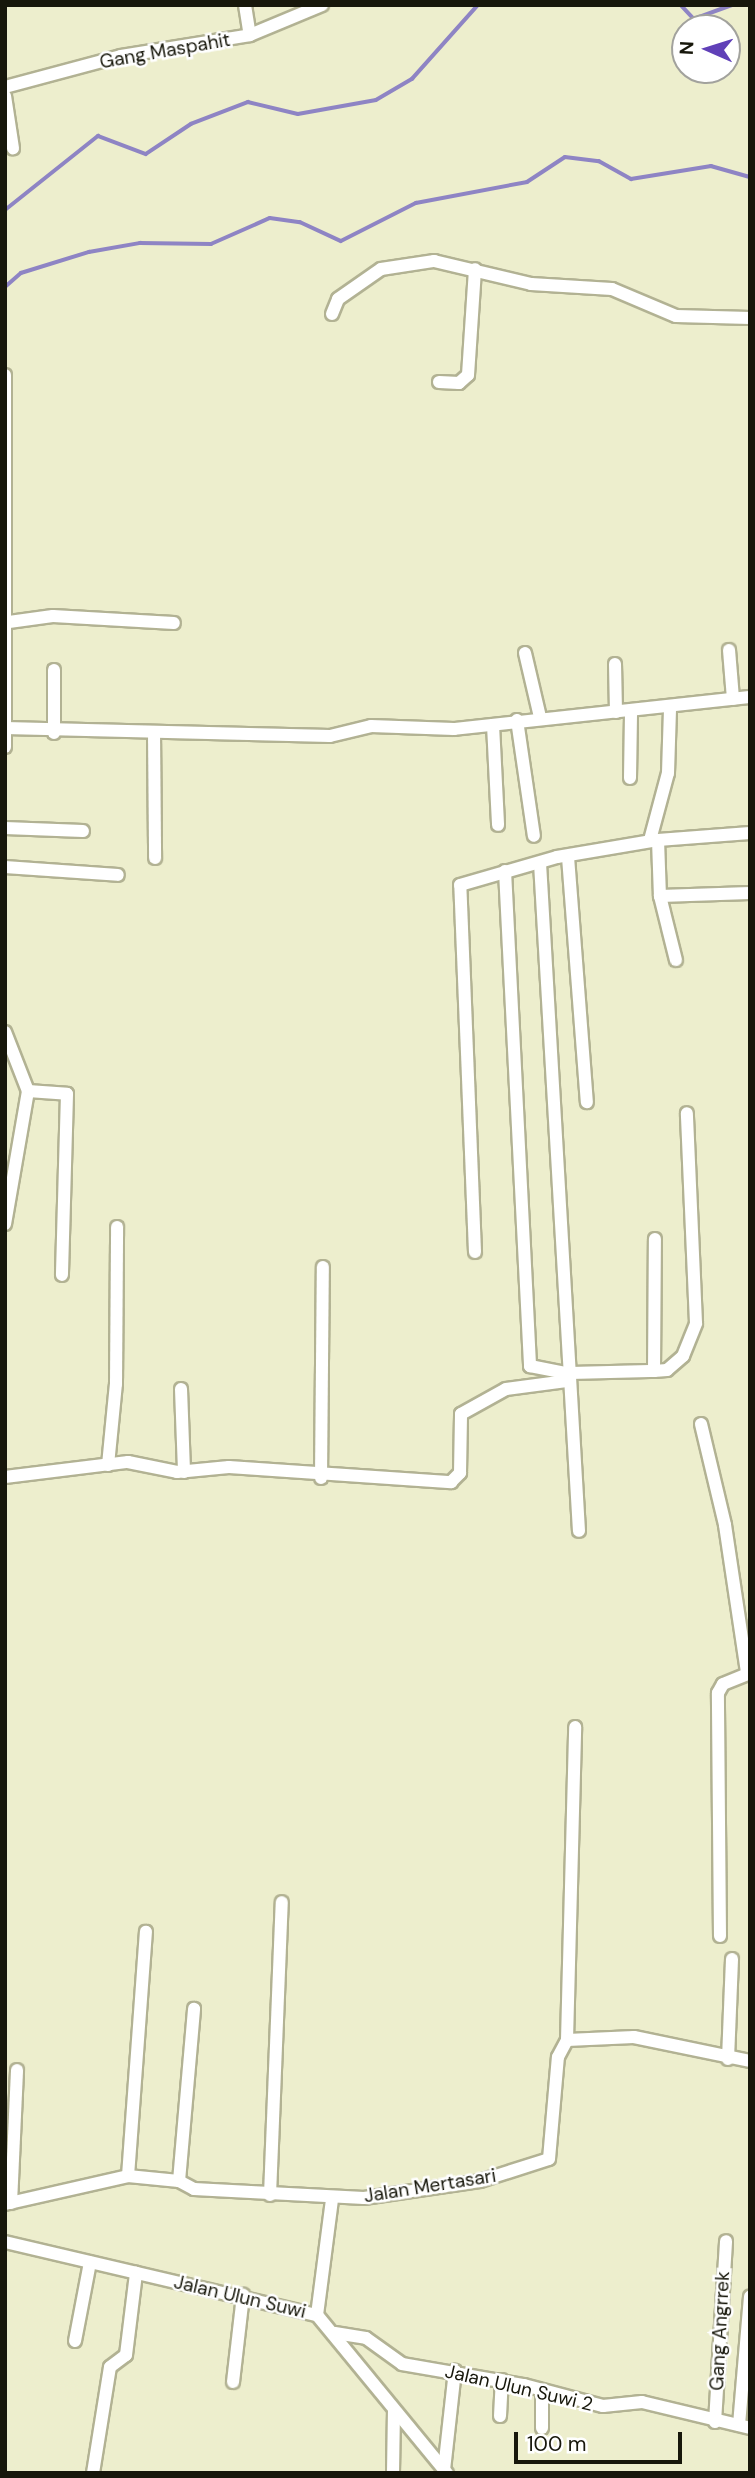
<!DOCTYPE html>
<html>
<head>
<meta charset="utf-8">
<style>
  body { margin:0 }
  #map { position:relative; width:755px; height:2478px; overflow:hidden; background:#edeecd; font-family:"DM Sans",sans-serif }
  div>[style] { position:absolute }
  [style*='--x'] { left:calc(var(--x)*1px); top:calc(var(--y)*1px); width:calc(var(--w)*1px); rotate:calc(var(--a)*1deg) }
  .stream>* { height:3.5px; margin:-1.75px; padding:0 1.75px; transform-origin:1.75px; border-radius:1.75px; background:#8e84c4 }
  .roads { filter:drop-shadow(2px 0 #b2b293) drop-shadow(-2px 0 #b2b293) drop-shadow(0 2px #b2b293) drop-shadow(0 -2px #b2b293) }
  .street>* { height:12px; margin:-6px; padding:0 6px; transform-origin:6px; border-radius:6px; background:#fff }
  span { translate:-50% -50%; white-space:nowrap; text-align:center; line-height:1.15; -webkit-text-stroke:5px #fff; paint-order:stroke }
  .street-label { font-size:19px; color:#17170b }
  .frame { position:absolute; inset:0; border:7px solid #17170b; pointer-events:none }
  .north { position:absolute; left:671px; top:14px; width:70px; height:70px; box-sizing:border-box; background:#fff; border:2px solid #a2a29d; border-radius:50%; rotate:273deg; font-size:19px; font-weight:700; line-height:28px; text-align:center; color:#17170b }
  .north::after { content:''; display:block; margin:auto; width:24px; height:32px; background:#6040b8; clip-path:polygon(50% 0,100% 100%,50% 72%,0 100%) }
  .scale { position:absolute; left:514px; top:2432px; width:168px; height:32px; box-sizing:border-box; border:4px solid #17170b; border-top:0; padding-left:9px; font-size:21px; line-height:24px; white-space:nowrap; color:#17170b; -webkit-text-stroke:5px #fff; paint-order:stroke }
</style>
</head>
<body>
<div id="map">
  <div class="stream">
    <div style="--x:681;--y:5;--w:19;--a:47"></div>
    <div style="--x:694;--y:19;--w:40;--a:-20.2"></div>
    <div style="--x:5;--y:210;--w:119;--a:-38.5"></div>
    <div style="--x:98;--y:136;--w:51;--a:20.6"></div>
    <div style="--x:146;--y:154;--w:54;--a:-33.7"></div>
    <div style="--x:191;--y:124;--w:61;--a:-21.1"></div>
    <div style="--x:248;--y:102;--w:51;--a:13.5"></div>
    <div style="--x:298;--y:114;--w:79;--a:-10.2"></div>
    <div style="--x:376;--y:100;--w:42;--a:-30.3"></div>
    <div style="--x:412;--y:79;--w:99;--a:-48.3"></div>
    <div style="--x:5;--y:287;--w:21;--a:-41"></div>
    <div style="--x:21;--y:273;--w:71;--a:-17.2"></div>
    <div style="--x:89;--y:252;--w:52;--a:-10"></div>
    <div style="--x:140;--y:243;--w:71;--a:0.8"></div>
    <div style="--x:211;--y:244;--w:64;--a:-23.8"></div>
    <div style="--x:270;--y:218;--w:30;--a:8"></div>
    <div style="--x:300;--y:222;--w:45;--a:24.9"></div>
    <div style="--x:341;--y:241;--w:84;--a:-26.9"></div>
    <div style="--x:416;--y:203;--w:113;--a:-10.7"></div>
    <div style="--x:527;--y:182;--w:45;--a:-33.3"></div>
    <div style="--x:565;--y:157;--w:34;--a:7"></div>
    <div style="--x:599;--y:161;--w:37;--a:29"></div>
    <div style="--x:631;--y:179;--w:81;--a:-9.2"></div>
    <div style="--x:711;--y:166;--w:41;--a:15.8"></div>
  </div>
  <div class="roads">
    <div class="street">
      <div style="--x:245;--y:5;--w:30;--a:81"></div>
      <div style="--x:5;--y:87;--w:120;--a:-15"></div>
      <div style="--x:121;--y:56;--w:131;--a:-9.2"></div>
      <div style="--x:250;--y:35;--w:78;--a:-22.6"></div>
      <div style="--x:5;--y:96;--w:53;--a:81.3"></div>
      <div style="--x:332;--y:314;--w:16;--a:-68"></div>
      <div style="--x:338;--y:299;--w:52;--a:-34.9"></div>
      <div style="--x:381;--y:269;--w:54;--a:-8.6"></div>
      <div style="--x:434;--y:261;--w:100;--a:13.3"></div>
      <div style="--x:531;--y:284;--w:81;--a:3.5"></div>
      <div style="--x:612;--y:289;--w:69;--a:22.9"></div>
      <div style="--x:676;--y:316;--w:74;--a:1.5"></div>
      <div style="--x:5;--y:375;--w:372;--a:90"></div>
      <div style="--x:439;--y:382;--w:20;--a:3"></div>
      <div style="--x:459;--y:383;--w:12;--a:-42"></div>
      <div style="--x:468;--y:375;--w:106;--a:-86.2"></div>
      <div style="--x:9;--y:622;--w:44;--a:-7.8"></div>
      <div style="--x:53;--y:616;--w:121;--a:3.3"></div>
      <div style="--x:729;--y:650;--w:49;--a:85.3"></div>
      <div style="--x:525;--y:653;--w:66;--a:76.8"></div>
      <div style="--x:615;--y:664;--w:48;--a:88.8"></div>
      <div style="--x:54;--y:670;--w:63;--a:90"></div>
      <div style="--x:517;--y:720;--w:117;--a:81.7"></div>
      <div style="--x:493;--y:725;--w:100;--a:87.1"></div>
      <div style="--x:5;--y:728;--w:325;--a:1.4"></div>
      <div style="--x:330;--y:736;--w:42;--a:-13.7"></div>
      <div style="--x:371;--y:726;--w:83;--a:2.1"></div>
      <div style="--x:454;--y:729;--w:298;--a:-6.2"></div>
      <div style="--x:154;--y:732;--w:126;--a:89.5"></div>
      <div style="--x:630;--y:778;--w:64;--a:-89.1"></div>
      <div style="--x:5;--y:828;--w:78;--a:2.2"></div>
      <div style="--x:650;--y:840;--w:69;--a:-75"></div>
      <div style="--x:668;--y:773;--w:63;--a:-88.2"></div>
      <div style="--x:658;--y:840;--w:92;--a:-4.4"></div>
      <div style="--x:568;--y:857;--w:246;--a:85.6"></div>
      <div style="--x:540;--y:863;--w:669;--a:86.66"></div>
      <div style="--x:5;--y:867;--w:113;--a:4"></div>
      <div style="--x:505;--y:871;--w:496;--a:87.1"></div>
      <div style="--x:530;--y:1366;--w:37;--a:11"></div>
      <div style="--x:566;--y:1373;--w:88;--a:-1.3"></div>
      <div style="--x:654;--y:1371;--w:132;--a:-89.6"></div>
      <div style="--x:660;--y:896;--w:90;--a:-1.9"></div>
      <div style="--x:5;--y:1032;--w:63;--a:68.7"></div>
      <div style="--x:28;--y:1091;--w:135;--a:99.8"></div>
      <div style="--x:28;--y:1091;--w:39;--a:4"></div>
      <div style="--x:67;--y:1094;--w:181;--a:91.6"></div>
      <div style="--x:475;--y:1252;--w:367;--a:-92.3"></div>
      <div style="--x:460;--y:885;--w:101;--a:-16.1"></div>
      <div style="--x:557;--y:857;--w:102;--a:-9.6"></div>
      <div style="--x:658;--y:840;--w:56;--a:88"></div>
      <div style="--x:660;--y:896;--w:66;--a:76"></div>
      <div style="--x:654;--y:1371;--w:13;--a:-4"></div>
      <div style="--x:667;--y:1370;--w:21;--a:-41"></div>
      <div style="--x:683;--y:1356;--w:35;--a:-68"></div>
      <div style="--x:696;--y:1323;--w:210;--a:-92.5"></div>
      <div style="--x:181;--y:1389;--w:83;--a:87.9"></div>
      <div style="--x:701;--y:1424;--w:104;--a:76.6"></div>
      <div style="--x:725;--y:1525;--w:150;--a:81.5"></div>
      <div style="--x:108;--y:1465;--w:81;--a:-84.4"></div>
      <div style="--x:116;--y:1384;--w:157;--a:-89.6"></div>
      <div style="--x:5;--y:1477;--w:124;--a:-7"></div>
      <div style="--x:128;--y:1462;--w:50;--a:11.5"></div>
      <div style="--x:177;--y:1472;--w:52;--a:-5.5"></div>
      <div style="--x:229;--y:1467;--w:223;--a:3.9"></div>
      <div style="--x:451;--y:1482;--w:13;--a:-45"></div>
      <div style="--x:460;--y:1473;--w:59;--a:-89"></div>
      <div style="--x:461;--y:1414;--w:51;--a:-29.1"></div>
      <div style="--x:506;--y:1389;--w:61;--a:-7.6"></div>
      <div style="--x:321;--y:1478;--w:211;--a:-89.5"></div>
      <div style="--x:720;--y:1936;--w:243;--a:-90.5"></div>
      <div style="--x:718;--y:1693;--w:10;--a:-61"></div>
      <div style="--x:723;--y:1684;--w:29;--a:-22"></div>
      <div style="--x:567;--y:2040;--w:67;--a:-2.6"></div>
      <div style="--x:634;--y:2037;--w:118;--a:11.7"></div>
      <div style="--x:728;--y:2059;--w:100;--a:-87.7"></div>
      <div style="--x:128;--y:2176;--w:245;--a:-85.8"></div>
      <div style="--x:179;--y:2181;--w:173;--a:-85"></div>
      <div style="--x:270;--y:2195;--w:293;--a:-87.7"></div>
      <div style="--x:11;--y:2203;--w:133;--a:-87.4"></div>
      <div style="--x:5;--y:2204;--w:126;--a:-12.8"></div>
      <div style="--x:128;--y:2176;--w:51;--a:5.6"></div>
      <div style="--x:179;--y:2181;--w:17;--a:28"></div>
      <div style="--x:194;--y:2189;--w:170;--a:3"></div>
      <div style="--x:364;--y:2198;--w:117;--a:-8.3"></div>
      <div style="--x:480;--y:2181;--w:72;--a:-17.7"></div>
      <div style="--x:549;--y:2159;--w:102;--a:-85"></div>
      <div style="--x:558;--y:2057;--w:19;--a:-62"></div>
      <div style="--x:567;--y:2040;--w:313;--a:-88.5"></div>
      <div style="--x:5;--y:2242;--w:320;--a:13.2"></div>
      <div style="--x:317;--y:2315;--w:205;--a:50.6"></div>
      <div style="--x:317;--y:2315;--w:116;--a:-82.6"></div>
      <div style="--x:335;--y:2333;--w:31;--a:9"></div>
      <div style="--x:366;--y:2338;--w:44;--a:35.8"></div>
      <div style="--x:402;--y:2364;--w:124;--a:9.8"></div>
      <div style="--x:524;--y:2385;--w:82;--a:14.9"></div>
      <div style="--x:603;--y:2406;--w:39;--a:-6"></div>
      <div style="--x:642;--y:2402;--w:111;--a:13.5"></div>
      <div style="--x:75;--y:2341;--w:80;--a:-79.2"></div>
      <div style="--x:233;--y:2382;--w:88;--a:-83.4"></div>
      <div style="--x:542;--y:2392;--w:36;--a:90"></div>
      <div style="--x:500;--y:2416;--w:36;--a:-87"></div>
      <div style="--x:715;--y:2422;--w:181;--a:-86.5"></div>
      <div style="--x:739;--y:2425;--w:129;--a:-85.1"></div>
      <div style="--x:444;--y:2470;--w:100;--a:-83.7"></div>
      <div style="--x:93;--y:2473;--w:107;--a:-80.9"></div>
      <div style="--x:110;--y:2367;--w:20;--a:-37"></div>
      <div style="--x:126;--y:2355;--w:83;--a:-83"></div>
      <div style="--x:393;--y:2473;--w:63;--a:-89.1"></div>
    </div>
  </div>
  <div class="street-label">
    <span style="left:165px;top:51px;rotate:-10deg">Gang Maspahit</span>
    <span style="left:430px;top:2186px;rotate:-9deg">Jalan Mertasari</span>
    <span style="left:240px;top:2297px;rotate:13deg">Jalan Ulun Suwi</span>
    <span style="left:720px;top:2331px;rotate:-87deg">Gang Angrrek</span>
    <span style="left:519px;top:2388px;rotate:13deg">Jalan Ulun Suwi 2</span>
  </div>
  <div class="frame"></div>
  <div class="north">N</div>
  <div class="scale">100 m</div>
</div>
</body>
</html>
